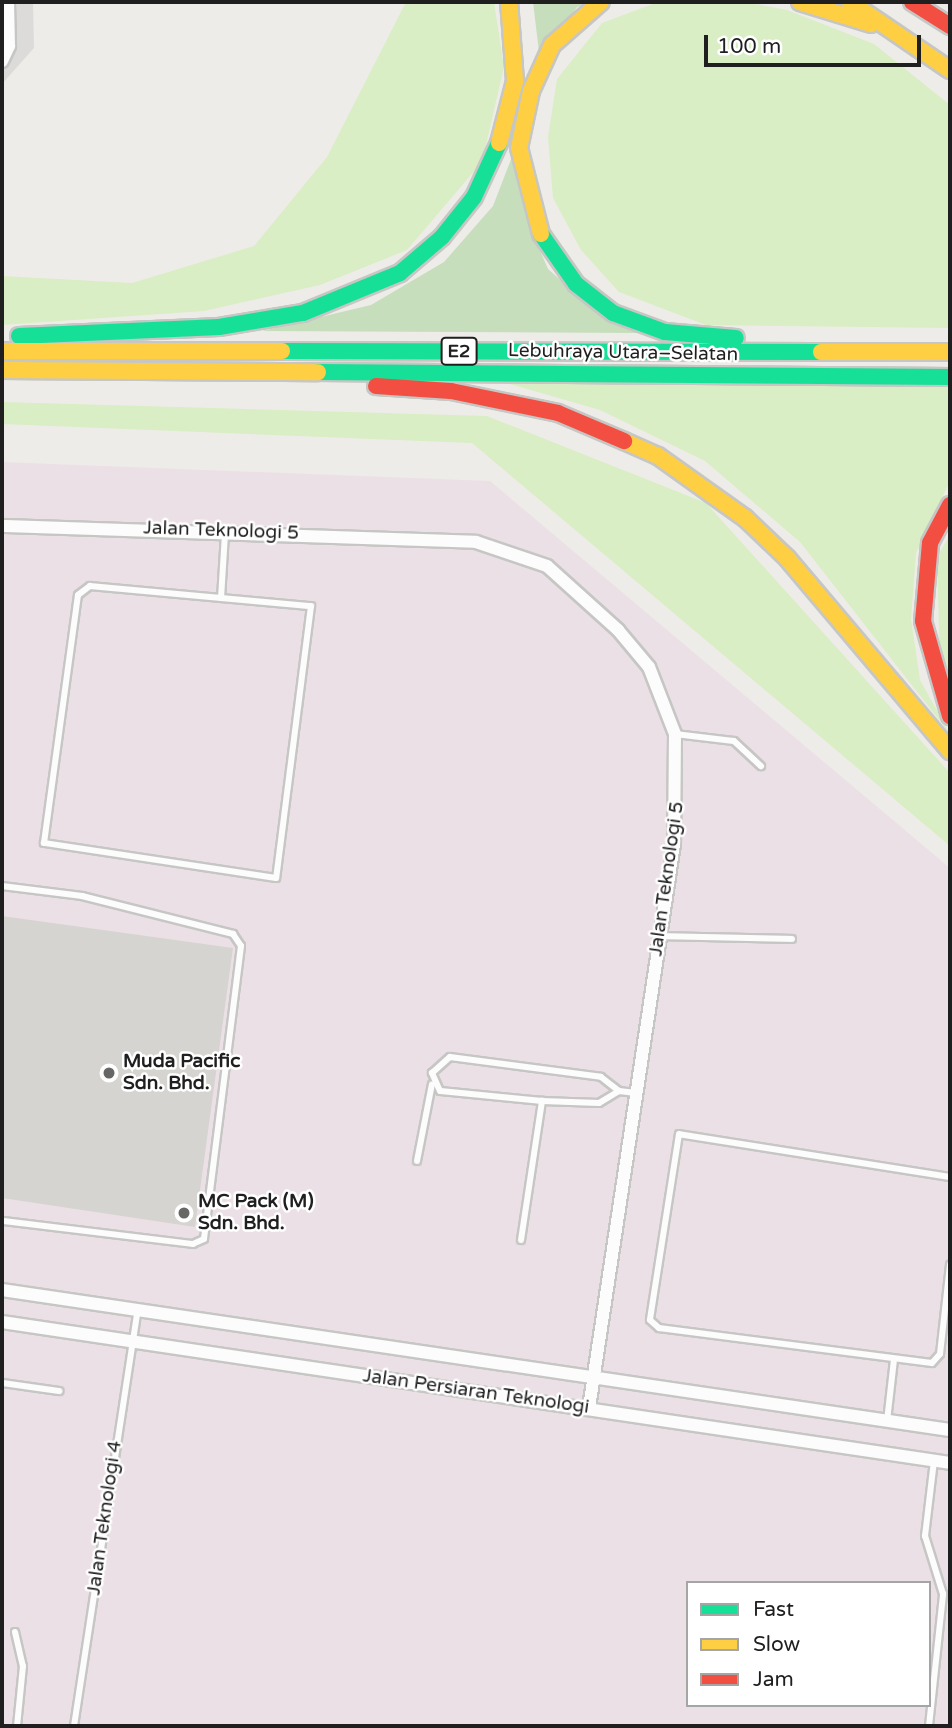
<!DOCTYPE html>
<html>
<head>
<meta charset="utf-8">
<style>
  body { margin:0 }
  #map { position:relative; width:952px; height:1728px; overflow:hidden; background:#eeece8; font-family:"Varela Round",sans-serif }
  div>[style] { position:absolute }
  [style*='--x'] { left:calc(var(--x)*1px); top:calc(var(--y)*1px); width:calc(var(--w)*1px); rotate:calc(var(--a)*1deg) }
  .residential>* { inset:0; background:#dddbd9 }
  .industrial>* { inset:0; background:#ece0e7 }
  .grass>* { inset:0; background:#d9eec4 }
  .forest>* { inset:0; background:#c6debb }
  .building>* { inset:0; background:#d6d4d0 }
  .roads { filter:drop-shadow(2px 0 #c6c6c4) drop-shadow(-2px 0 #c6c6c4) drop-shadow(0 2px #c6c6c4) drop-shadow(0 -2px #c6c6c4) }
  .lane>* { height:6px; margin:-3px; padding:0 3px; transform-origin:3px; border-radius:3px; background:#fcfcfc }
  .street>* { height:12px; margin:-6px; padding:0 6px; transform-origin:6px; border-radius:6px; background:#fcfcfc }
  .fast>* { height:16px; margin:-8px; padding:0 8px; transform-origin:8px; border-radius:8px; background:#16e098 }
  .slow>* { height:16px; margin:-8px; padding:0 8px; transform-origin:8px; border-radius:8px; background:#ffcf43 }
  .jam>* { height:16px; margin:-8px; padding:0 8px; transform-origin:8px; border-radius:8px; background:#f24e42 }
  .dots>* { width:19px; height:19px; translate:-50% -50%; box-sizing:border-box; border:4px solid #fff; border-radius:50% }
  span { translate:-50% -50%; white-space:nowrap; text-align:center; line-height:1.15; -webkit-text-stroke:5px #fff; paint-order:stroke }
  .shield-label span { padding:2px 5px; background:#fff; border:2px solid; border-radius:5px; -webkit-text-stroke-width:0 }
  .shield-label { font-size:18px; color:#1f1f1f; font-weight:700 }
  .street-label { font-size:19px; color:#1f1f1f }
  .poi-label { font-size:19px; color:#1f1f1f; font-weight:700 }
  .left { translate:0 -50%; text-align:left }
  .frame { position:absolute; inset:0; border:4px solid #1f1f1f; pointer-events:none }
  .legend { position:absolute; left:686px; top:1581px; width:245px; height:126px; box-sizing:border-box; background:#fff; border:2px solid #a5a5a5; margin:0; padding:9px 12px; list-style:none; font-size:21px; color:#1f1f1f }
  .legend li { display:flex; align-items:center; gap:14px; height:35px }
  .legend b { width:35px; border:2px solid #a5a5a5 }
  .scale { position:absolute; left:704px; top:35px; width:217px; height:32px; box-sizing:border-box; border:4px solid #1f1f1f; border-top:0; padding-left:9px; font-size:21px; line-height:24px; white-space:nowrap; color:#1f1f1f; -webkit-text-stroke:5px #fff; paint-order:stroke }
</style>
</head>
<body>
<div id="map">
  <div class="residential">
    <div style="clip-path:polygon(2px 2px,33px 2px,34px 48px,2px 84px)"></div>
  </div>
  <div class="industrial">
    <div style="clip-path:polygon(evenodd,2px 462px,490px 481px,950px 868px,950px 1726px,2px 1726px,2px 462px,688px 1583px,929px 1583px,929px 1705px,688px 1705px,688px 1583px)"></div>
  </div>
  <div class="grass">
    <div style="clip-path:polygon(406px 2px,494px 2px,504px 67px,482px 162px,407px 250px,320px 285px,204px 311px,2px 325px,2px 276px,132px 283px,254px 246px,327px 157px)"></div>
    <div style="clip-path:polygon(658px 2px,745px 2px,787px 10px,874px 44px,950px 105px,950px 328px,706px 325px,619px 292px,581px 250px,553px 198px,548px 137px,557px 79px,602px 23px)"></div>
    <div style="clip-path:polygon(510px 384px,950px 384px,950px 481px,916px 553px,911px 619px,920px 680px,950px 734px,800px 542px,705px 461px,600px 410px)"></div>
    <div style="clip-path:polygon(2px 402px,487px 416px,706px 503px,950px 773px,950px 846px,472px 443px,2px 424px)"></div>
    <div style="clip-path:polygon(950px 535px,950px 681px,940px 664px,937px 557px)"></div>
  </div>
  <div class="forest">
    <div style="clip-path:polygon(533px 2px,590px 2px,577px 7px,540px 60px)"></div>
    <div style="clip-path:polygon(517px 144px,528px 223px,548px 269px,584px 301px,641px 333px,262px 331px,371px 305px,444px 262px,493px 206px)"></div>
  </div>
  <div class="building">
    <div style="clip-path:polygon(2px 916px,233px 948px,195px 1227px,2px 1198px)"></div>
  </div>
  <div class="roads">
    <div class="lane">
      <div style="--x:90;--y:586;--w:222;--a:5.2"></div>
      <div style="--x:311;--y:606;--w:274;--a:97.3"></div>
      <div style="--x:276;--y:878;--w:235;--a:-171.4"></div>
      <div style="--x:44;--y:843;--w:250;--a:-82.2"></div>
      <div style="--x:78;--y:595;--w:15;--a:-37"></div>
      <div style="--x:221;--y:598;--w:64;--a:-86.4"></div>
      <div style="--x:675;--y:734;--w:59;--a:6.8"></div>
      <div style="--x:734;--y:741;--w:37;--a:43"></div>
      <div style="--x:2;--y:886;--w:81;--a:7.1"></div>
      <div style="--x:82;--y:896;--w:156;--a:14.1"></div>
      <div style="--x:233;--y:934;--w:14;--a:56"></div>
      <div style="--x:241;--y:946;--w:295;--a:97.2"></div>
      <div style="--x:204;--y:1239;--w:12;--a:156"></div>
      <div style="--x:193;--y:1244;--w:192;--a:-173.1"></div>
      <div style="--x:660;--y:936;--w:132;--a:1.3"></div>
      <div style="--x:619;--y:1091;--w:23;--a:149"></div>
      <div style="--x:599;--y:1103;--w:57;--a:-178"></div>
      <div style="--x:542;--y:1101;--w:102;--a:-174.4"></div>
      <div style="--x:440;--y:1091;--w:20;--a:-114"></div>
      <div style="--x:432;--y:1073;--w:24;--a:-42"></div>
      <div style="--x:450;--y:1057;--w:152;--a:7.5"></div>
      <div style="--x:601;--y:1077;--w:23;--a:38"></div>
      <div style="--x:619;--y:1091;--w:17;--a:7"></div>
      <div style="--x:417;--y:1161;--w:78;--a:-79"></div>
      <div style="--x:950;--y:1177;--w:274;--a:-171"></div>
      <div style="--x:679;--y:1134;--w:188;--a:98.9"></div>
      <div style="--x:650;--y:1320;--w:12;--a:42"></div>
      <div style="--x:659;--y:1328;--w:275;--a:7.3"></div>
      <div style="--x:932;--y:1363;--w:12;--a:-48"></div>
      <div style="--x:940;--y:1354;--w:90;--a:-83.6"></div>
      <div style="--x:521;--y:1240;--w:141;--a:-81.4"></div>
      <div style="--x:2;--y:1383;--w:58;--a:8"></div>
      <div style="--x:887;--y:1421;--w:61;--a:-83.5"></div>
      <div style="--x:15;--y:1632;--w:35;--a:77"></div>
      <div style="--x:23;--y:1666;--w:60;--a:95.7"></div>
      <div style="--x:74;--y:1726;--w:422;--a:-81.3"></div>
      <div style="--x:929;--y:1726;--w:133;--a:-83.9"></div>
      <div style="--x:943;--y:1594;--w:61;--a:-107.2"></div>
      <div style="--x:925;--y:1536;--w:76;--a:-83.2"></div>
    </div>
    <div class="street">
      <div style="--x:2;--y:61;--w:17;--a:-65"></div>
      <div style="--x:9;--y:46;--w:44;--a:-91.3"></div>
      <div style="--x:2;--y:526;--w:474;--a:1.9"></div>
      <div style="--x:476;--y:542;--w:75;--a:18.7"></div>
      <div style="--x:547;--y:566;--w:96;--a:42"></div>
      <div style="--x:618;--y:630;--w:48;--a:50"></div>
      <div style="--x:649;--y:667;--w:72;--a:68.8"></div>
      <div style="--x:675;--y:734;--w:110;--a:90.5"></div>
      <div style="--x:674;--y:844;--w:570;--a:98.57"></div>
      <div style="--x:2;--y:1290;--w:958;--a:8.4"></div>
      <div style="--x:2;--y:1322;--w:958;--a:8.46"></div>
    </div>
    <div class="fast">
      <div style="--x:541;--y:234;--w:61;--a:55"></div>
      <div style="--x:576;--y:284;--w:47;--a:38.1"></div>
      <div style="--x:613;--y:313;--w:55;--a:20.1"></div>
      <div style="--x:665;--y:332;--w:71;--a:4.8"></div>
      <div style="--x:19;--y:336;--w:200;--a:-2.6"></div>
      <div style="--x:219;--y:327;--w:85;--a:-9.5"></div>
      <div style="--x:303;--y:313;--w:105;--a:-22.4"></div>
      <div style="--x:400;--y:273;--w:55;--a:-40.6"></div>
      <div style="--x:442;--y:237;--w:51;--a:-51.3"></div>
      <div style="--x:474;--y:197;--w:60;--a:-65.2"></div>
      <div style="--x:282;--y:351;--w:539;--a:0.11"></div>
      <div style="--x:318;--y:372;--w:632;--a:0.45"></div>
    </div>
    <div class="slow">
      <div style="--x:800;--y:2;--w:74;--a:17.2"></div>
      <div style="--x:850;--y:2;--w:121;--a:34.2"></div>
      <div style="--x:499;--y:143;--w:64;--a:-75.5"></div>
      <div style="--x:515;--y:81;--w:79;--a:-94.3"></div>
      <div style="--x:541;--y:234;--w:89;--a:-104.3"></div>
      <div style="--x:519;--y:148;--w:58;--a:-78.1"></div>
      <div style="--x:531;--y:91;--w:51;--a:-65.5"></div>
      <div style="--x:552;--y:45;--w:65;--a:-41.3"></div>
      <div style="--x:2;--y:351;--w:280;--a:0"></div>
      <div style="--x:821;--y:352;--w:129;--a:0"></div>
      <div style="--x:2;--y:370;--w:316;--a:0.4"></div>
      <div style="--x:624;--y:441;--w:37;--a:24"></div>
      <div style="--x:658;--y:456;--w:107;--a:35.5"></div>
      <div style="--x:745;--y:518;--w:58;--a:43.6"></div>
      <div style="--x:787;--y:558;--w:253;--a:49.8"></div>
    </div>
    <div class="jam">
      <div style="--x:912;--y:2;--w:45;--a:32.3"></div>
      <div style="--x:376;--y:386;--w:75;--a:3.8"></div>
      <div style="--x:451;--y:391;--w:109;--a:11.6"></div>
      <div style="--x:558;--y:413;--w:72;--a:23"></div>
      <div style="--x:950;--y:505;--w:43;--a:117.8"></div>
      <div style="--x:930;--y:543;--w:78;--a:95.1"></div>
      <div style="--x:923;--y:621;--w:99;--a:74.1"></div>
    </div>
  </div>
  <div class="dots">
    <div style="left:109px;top:1073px;background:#676765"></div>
    <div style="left:184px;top:1213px;background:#676765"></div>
  </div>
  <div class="shield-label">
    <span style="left:459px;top:351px">E2</span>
  </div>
  <div class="street-label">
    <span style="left:623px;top:353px;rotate:1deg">Lebuhraya Utara–Selatan</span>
    <span style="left:221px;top:531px;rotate:2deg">Jalan Teknologi 5</span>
    <span style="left:667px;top:879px;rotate:-82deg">Jalan Teknologi 5</span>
    <span style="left:476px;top:1392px;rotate:8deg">Jalan Persiaran Teknologi</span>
    <span style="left:105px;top:1518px;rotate:-82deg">Jalan Teknologi 4</span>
  </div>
  <div class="poi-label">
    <span class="left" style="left:123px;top:1073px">Muda Pacific<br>Sdn. Bhd.</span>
    <span class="left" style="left:198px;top:1213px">MC Pack (M)<br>Sdn. Bhd.</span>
  </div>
  <div class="frame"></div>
  <ul class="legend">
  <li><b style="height:9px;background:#16e098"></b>Fast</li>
  <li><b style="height:9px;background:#ffcf43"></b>Slow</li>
  <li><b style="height:9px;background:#f24e42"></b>Jam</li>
  </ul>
  <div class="scale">100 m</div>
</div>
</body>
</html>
